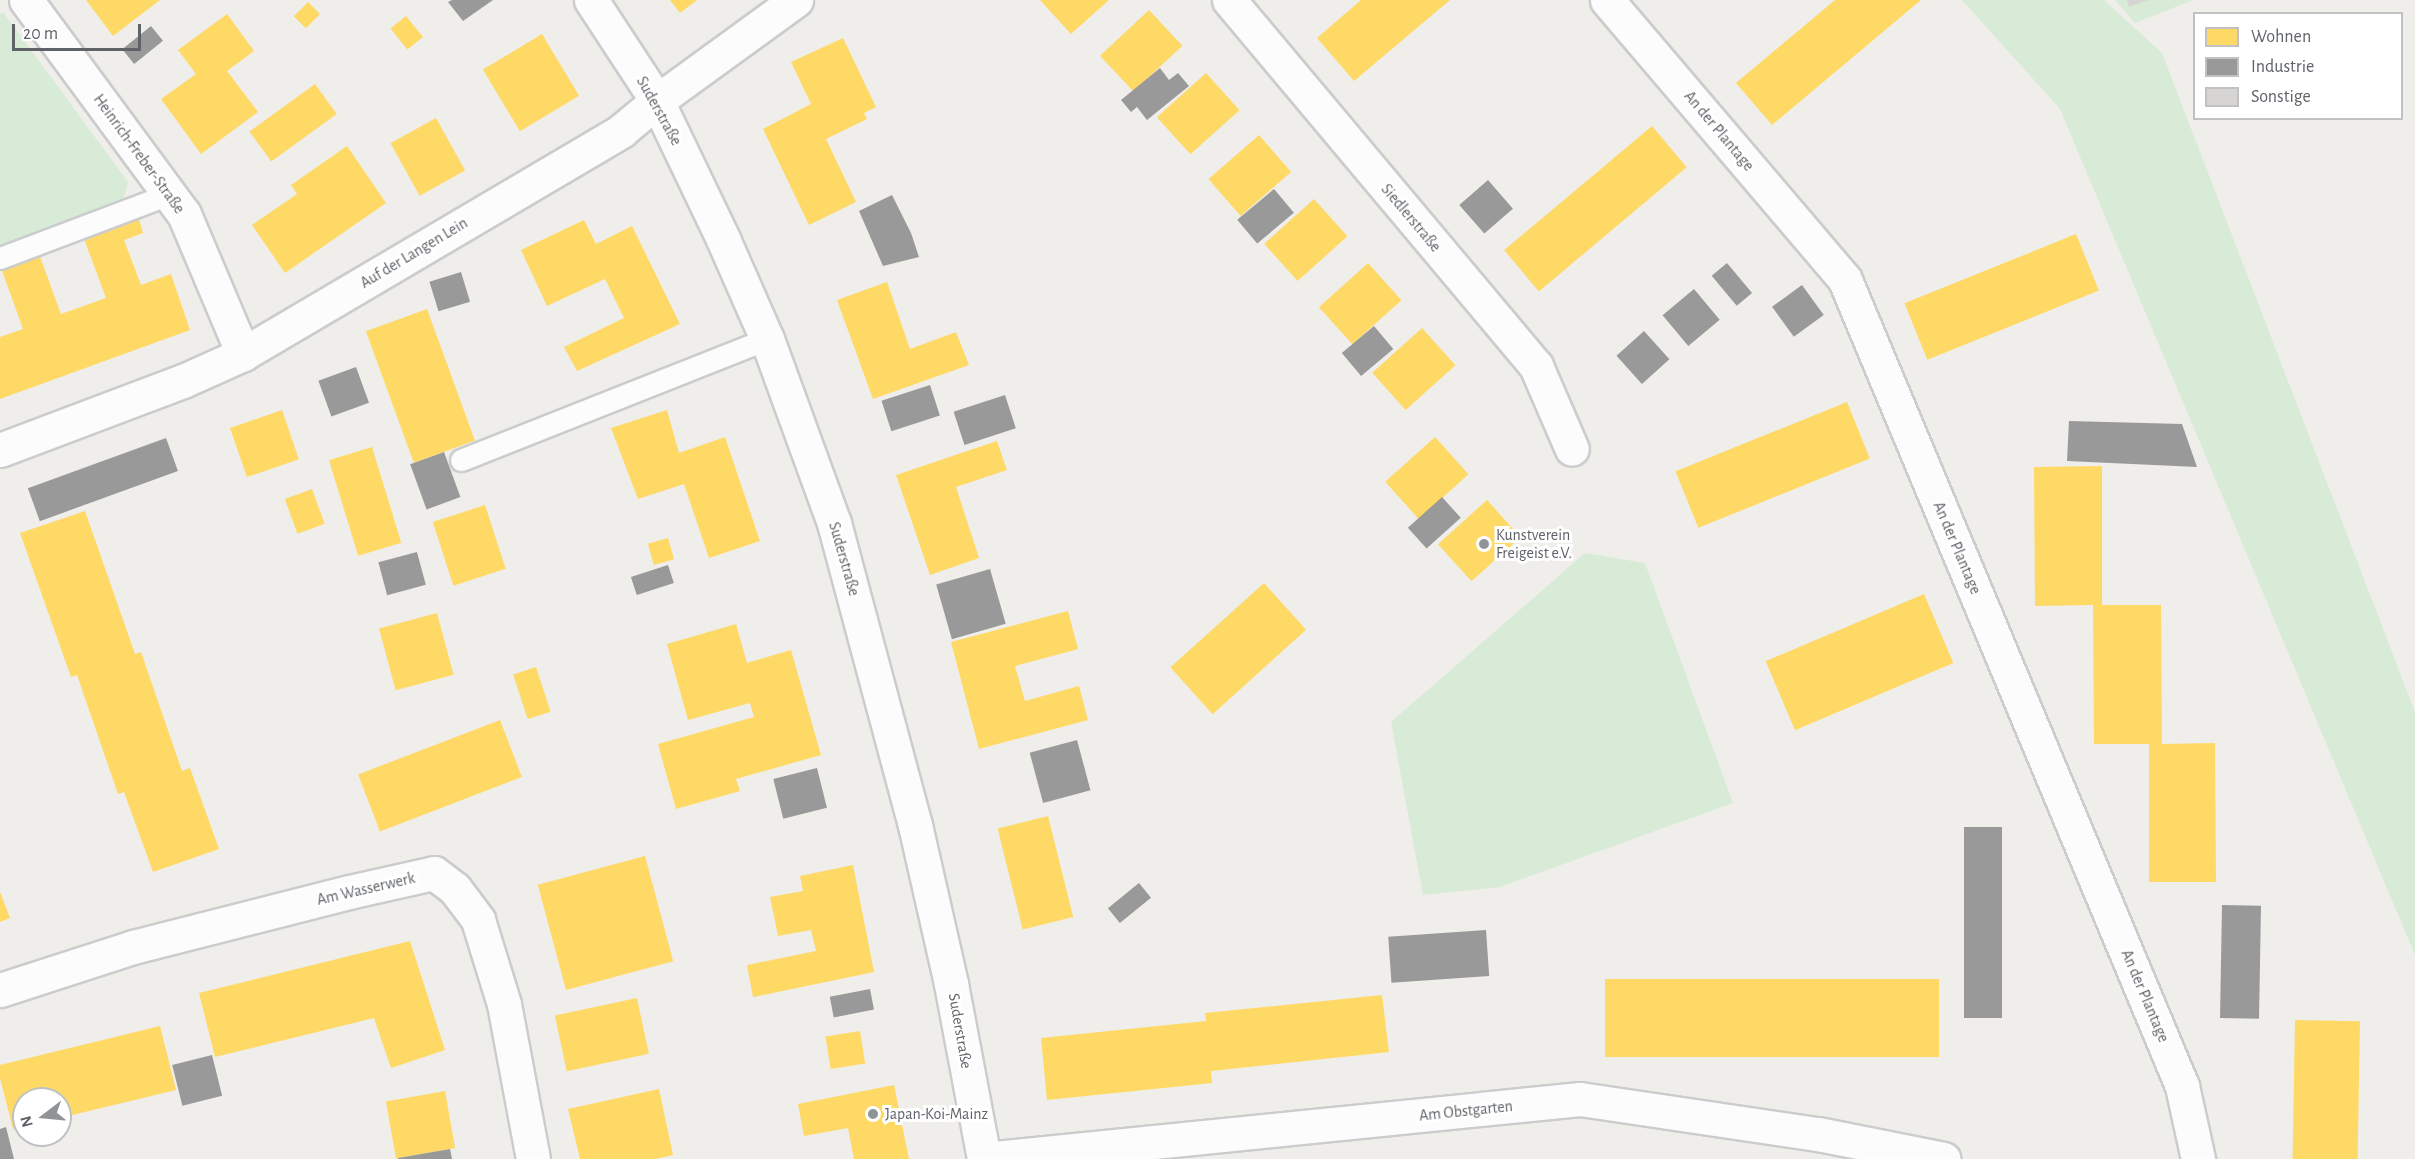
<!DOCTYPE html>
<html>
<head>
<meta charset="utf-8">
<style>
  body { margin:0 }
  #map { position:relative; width:2415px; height:1159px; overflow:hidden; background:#efeeea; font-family:"Alegreya Sans",sans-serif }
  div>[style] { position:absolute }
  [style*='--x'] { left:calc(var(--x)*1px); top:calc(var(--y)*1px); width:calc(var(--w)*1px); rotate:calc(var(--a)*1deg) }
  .green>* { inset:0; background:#d8ebd6 }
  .homes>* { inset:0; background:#ffd966; transform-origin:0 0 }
  .industry>* { inset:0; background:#999; transform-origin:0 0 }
  .building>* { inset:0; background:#d6d5d3 }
  .roads { filter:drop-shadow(2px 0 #cbcccc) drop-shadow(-2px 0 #cbcccc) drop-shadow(0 2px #cbcccc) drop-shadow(0 -2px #cbcccc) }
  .lane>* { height:21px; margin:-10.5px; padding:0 10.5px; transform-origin:10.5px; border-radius:10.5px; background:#fdfcfc }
  .street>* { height:33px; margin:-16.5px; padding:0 16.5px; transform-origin:16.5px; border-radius:16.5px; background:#fdfcfc }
  .dots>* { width:16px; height:16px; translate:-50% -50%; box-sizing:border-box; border:3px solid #fff; border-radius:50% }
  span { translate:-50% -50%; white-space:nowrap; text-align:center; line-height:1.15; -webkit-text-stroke:6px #fff; paint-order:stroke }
  .street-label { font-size:16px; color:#5f6368 }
  .poi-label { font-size:16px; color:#5f6368 }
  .left { translate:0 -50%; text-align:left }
  .legend { position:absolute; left:2193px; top:12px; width:210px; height:108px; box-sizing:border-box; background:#fff; border:2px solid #bfc1c3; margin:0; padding:8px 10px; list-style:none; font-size:18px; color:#5f6368 }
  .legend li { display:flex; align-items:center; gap:12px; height:30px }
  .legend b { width:30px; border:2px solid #bfc1c3 }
  .north { position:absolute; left:12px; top:1087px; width:60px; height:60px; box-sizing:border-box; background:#fff; border:2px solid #bfc1c3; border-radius:50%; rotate:254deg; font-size:16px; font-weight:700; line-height:24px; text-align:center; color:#5f6368 }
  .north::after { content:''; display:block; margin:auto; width:21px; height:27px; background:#919496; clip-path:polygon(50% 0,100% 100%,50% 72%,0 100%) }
  .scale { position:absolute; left:12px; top:24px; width:129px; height:27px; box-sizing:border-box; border:3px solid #5f6368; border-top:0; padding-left:8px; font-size:18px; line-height:21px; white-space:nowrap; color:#5f6368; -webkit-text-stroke:4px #fff; paint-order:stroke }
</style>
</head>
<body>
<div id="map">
  <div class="green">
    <div style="clip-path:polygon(1962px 0,2104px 0,2162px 53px,2415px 712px,2415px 955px,2060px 109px)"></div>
    <div style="clip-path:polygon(2115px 0,2193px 0,2135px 23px)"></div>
    <div style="clip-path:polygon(3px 12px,128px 182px,123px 201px,0 246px,0 14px)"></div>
    <div style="clip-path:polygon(1585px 553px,1645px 563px,1733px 803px,1500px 887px,1423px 895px,1391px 722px)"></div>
  </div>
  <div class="homes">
    <div style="clip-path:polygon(86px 0,160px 0,113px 36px)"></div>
    <div style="clip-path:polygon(670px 0,697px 0,680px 13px)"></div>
    <div style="clip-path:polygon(1040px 0,1109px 0,1071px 34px)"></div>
    <div style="clip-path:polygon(1361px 0,1450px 0,1354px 81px,1317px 38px)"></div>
    <div style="clip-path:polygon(1835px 0,1921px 0,1772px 125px,1736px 83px)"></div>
    <div style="left:308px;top:2px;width:17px;height:20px;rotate:45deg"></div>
    <div style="left:1149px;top:10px;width:49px;height:67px;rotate:47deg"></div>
    <div style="clip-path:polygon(227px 14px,254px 51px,227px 71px,258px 112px,201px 154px,161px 99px,196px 74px,178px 50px)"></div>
    <div style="left:406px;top:16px;width:27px;height:20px;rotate:51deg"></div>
    <div style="left:542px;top:34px;width:72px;height:69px;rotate:59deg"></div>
    <div style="clip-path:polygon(843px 38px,876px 107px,864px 113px,867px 119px,826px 139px,856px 202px,809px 225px,763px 129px,811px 104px,791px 62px)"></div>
    <div style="left:1206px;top:73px;width:50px;height:66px;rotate:48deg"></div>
    <div style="left:315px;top:84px;width:37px;height:81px;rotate:54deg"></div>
    <div style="left:436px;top:118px;width:60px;height:52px;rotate:61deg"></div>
    <div style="left:1652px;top:126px;width:54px;height:193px;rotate:50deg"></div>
    <div style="left:1259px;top:135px;width:49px;height:67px;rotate:49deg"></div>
    <div style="clip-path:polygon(347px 146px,386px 203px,285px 273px,252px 225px,297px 194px,291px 185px)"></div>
    <div style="left:1314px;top:199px;width:50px;height:67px;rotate:48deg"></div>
    <div style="clip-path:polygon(138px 216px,143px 233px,124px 240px,141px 285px,171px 274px,190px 330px,0 399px,0 337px,23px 329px,1px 268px,39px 254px,61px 314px,106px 298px,83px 236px)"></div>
    <div style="clip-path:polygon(584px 220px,596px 244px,632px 226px,680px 324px,577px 371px,564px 347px,624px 318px,605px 279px,547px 306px,521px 250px)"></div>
    <div style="left:2076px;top:234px;width:61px;height:185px;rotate:68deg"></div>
    <div style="left:1368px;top:263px;width:50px;height:66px;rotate:48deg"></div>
    <div style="clip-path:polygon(887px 282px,910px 349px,956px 332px,969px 365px,873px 399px,837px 300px)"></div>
    <div style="left:427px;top:309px;width:140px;height:65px;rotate:70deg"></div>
    <div style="left:1422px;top:328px;width:50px;height:67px;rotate:48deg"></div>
    <div style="left:1847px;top:402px;width:61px;height:185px;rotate:68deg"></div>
    <div style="left:282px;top:410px;width:52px;height:55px;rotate:71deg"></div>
    <div style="clip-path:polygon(667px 410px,679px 453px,725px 437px,760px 541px,709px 558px,684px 484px,638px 499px,611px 428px)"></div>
    <div style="left:1435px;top:437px;width:50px;height:67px;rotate:48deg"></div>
    <div style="clip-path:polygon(997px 441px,1007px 470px,956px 487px,979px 558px,930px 575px,896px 475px)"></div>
    <div style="left:372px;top:447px;width:100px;height:45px;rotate:73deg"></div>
    <div style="clip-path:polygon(2102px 466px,2102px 605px,2161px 605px,2162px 744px,2215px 743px,2216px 882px,2149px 882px,2149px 744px,2094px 744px,2093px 605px,2035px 606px,2034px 467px)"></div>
    <div style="left:312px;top:489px;width:37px;height:29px;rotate:70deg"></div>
    <div style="left:1487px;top:500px;width:50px;height:66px;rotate:48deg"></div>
    <div style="left:485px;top:505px;width:67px;height:55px;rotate:72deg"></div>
    <div style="clip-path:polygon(85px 511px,135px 654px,141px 652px,182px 771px,190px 768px,219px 849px,153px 872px,124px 792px,118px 794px,77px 675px,71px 677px,20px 533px)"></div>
    <div style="left:668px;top:538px;width:22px;height:21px;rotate:74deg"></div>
    <div style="left:1264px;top:583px;width:63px;height:126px;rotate:48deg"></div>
    <div style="left:1924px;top:594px;width:75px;height:172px;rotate:67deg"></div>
    <div style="clip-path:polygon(1068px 611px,1078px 649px,1015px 666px,1025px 701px,1079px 686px,1088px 720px,979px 749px,951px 642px)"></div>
    <div style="left:437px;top:613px;width:64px;height:60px;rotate:75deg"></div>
    <div style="clip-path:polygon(736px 624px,747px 663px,791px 650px,821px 755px,736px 779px,740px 791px,676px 809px,658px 744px,754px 717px,750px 703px,688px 720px,667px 644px)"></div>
    <div style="left:536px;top:667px;width:47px;height:24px;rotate:72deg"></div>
    <div style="left:500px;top:720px;width:61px;height:152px;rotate:69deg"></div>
    <div style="left:1048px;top:816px;width:104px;height:52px;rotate:76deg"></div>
    <div style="left:645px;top:856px;width:109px;height:111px;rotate:75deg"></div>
    <div style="clip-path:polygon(853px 865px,874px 972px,753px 997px,747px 965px,816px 951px,811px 930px,778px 936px,770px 897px,803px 891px,800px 876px)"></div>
    <div style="clip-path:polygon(0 892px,10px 918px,0 922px)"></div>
    <div style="clip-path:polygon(410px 941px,445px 1050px,391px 1068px,374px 1018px,215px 1057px,199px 993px)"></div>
    <div style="left:1605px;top:979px;width:334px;height:78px"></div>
    <div style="clip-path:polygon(1382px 995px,1389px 1052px,1211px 1071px,1212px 1083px,1047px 1100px,1041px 1038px,1206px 1021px,1205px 1013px)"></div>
    <div style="left:637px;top:998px;width:57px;height:84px;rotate:78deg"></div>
    <div style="left:2295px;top:1020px;width:65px;height:139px;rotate:1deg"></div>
    <div style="clip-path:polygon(160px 1026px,176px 1090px,60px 1118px,60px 1099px,24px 1099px,24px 1127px,13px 1129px,0 1078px,0 1065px)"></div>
    <div style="left:860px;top:1031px;width:33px;height:35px;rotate:81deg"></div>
    <div style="clip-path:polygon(894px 1085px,909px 1159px,854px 1159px,848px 1128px,804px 1136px,798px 1104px)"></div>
    <div style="clip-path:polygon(659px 1089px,673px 1155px,655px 1159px,580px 1159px,568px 1109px)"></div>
    <div style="left:445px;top:1091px;width:58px;height:60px;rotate:80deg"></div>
  </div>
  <div class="industry">
    <div style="clip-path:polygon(452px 0,493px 0,463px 21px,448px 2px)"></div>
    <div style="left:151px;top:26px;width:19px;height:37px;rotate:51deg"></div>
    <div style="clip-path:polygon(1160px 68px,1169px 80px,1178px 73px,1189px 86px,1147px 120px,1137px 107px,1131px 112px,1121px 100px)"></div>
    <div style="left:1488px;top:180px;width:38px;height:38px;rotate:49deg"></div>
    <div style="left:1274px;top:189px;width:31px;height:48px;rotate:50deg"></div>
    <div style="clip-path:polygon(892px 195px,911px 233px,919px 257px,883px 266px,859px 211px)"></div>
    <div style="left:1727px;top:263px;width:39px;height:20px;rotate:50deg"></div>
    <div style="left:461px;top:272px;width:31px;height:33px;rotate:73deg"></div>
    <div style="left:1802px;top:285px;width:37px;height:37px;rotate:54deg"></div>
    <div style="left:1694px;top:289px;width:40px;height:41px;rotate:50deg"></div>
    <div style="left:1374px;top:326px;width:30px;height:42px;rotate:50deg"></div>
    <div style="left:1644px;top:331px;width:38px;height:37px;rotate:48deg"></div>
    <div style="left:356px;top:367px;width:38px;height:40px;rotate:70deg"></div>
    <div style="left:930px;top:385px;width:32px;height:51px;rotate:72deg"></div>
    <div style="left:1005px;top:395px;width:35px;height:54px;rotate:72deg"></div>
    <div style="clip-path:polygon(2069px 421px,2182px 424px,2197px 467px,2067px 461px)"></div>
    <div style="left:166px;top:438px;width:35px;height:147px;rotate:70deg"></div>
    <div style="left:444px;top:452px;width:48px;height:36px;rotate:70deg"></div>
    <div style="left:1442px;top:497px;width:28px;height:46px;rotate:48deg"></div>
    <div style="left:417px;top:552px;width:34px;height:40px;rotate:75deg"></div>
    <div style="left:668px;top:565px;width:19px;height:39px;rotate:72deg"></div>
    <div style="left:990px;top:569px;width:57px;height:56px;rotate:74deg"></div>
    <div style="left:1077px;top:740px;width:52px;height:49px;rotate:75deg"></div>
    <div style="left:817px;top:768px;width:41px;height:45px;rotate:76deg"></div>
    <div style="left:1964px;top:827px;width:38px;height:191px"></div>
    <div style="left:1139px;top:883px;width:19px;height:40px;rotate:51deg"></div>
    <div style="left:2222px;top:905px;width:39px;height:113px;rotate:1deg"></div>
    <div style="left:1486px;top:930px;width:46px;height:98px;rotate:86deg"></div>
    <div style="left:870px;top:989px;width:21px;height:41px;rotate:79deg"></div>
    <div style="left:212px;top:1055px;width:42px;height:41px;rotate:76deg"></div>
    <div style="clip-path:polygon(6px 1127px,14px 1159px,0 1159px,0 1129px)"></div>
    <div style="clip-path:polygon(450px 1149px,452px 1159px,398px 1159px,398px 1158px)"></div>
  </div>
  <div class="building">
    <div style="clip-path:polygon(2127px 0,2148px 0,2129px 7px)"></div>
  </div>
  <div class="roads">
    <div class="lane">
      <div style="--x:0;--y:258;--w:181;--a:-20.7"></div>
      <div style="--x:461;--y:460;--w:329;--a:-21.6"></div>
    </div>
    <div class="street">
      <div style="--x:26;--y:0;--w:266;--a:53.6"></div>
      <div style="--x:184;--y:214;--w:152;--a:67.1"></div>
      <div style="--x:591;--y:0;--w:121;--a:56.8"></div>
      <div style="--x:657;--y:101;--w:153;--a:64.4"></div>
      <div style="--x:723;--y:239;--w:109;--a:66.3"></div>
      <div style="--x:767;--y:339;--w:196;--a:70"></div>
      <div style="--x:834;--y:523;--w:313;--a:75"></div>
      <div style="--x:915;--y:825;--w:163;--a:77.2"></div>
      <div style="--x:951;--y:984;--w:178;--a:79.3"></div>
      <div style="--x:1229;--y:0;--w:478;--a:50"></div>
      <div style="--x:1536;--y:366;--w:90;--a:66.6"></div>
      <div style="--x:1607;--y:0;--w:367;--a:49.6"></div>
      <div style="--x:1845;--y:280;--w:874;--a:67.31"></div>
      <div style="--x:2182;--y:1086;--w:75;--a:77.6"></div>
      <div style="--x:0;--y:450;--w:196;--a:-20.7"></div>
      <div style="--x:183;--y:381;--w:66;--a:-24.2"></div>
      <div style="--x:243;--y:354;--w:439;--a:-30.5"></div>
      <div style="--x:621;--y:131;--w:47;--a:-39.8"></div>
      <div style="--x:657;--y:101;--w:172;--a:-36"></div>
      <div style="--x:0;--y:990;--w:140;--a:-17.9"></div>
      <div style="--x:133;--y:947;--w:223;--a:-14.3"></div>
      <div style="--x:349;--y:892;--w:87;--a:-12.6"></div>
      <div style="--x:434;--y:873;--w:26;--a:37"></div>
      <div style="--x:455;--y:889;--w:39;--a:53"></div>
      <div style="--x:478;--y:920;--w:88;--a:72.8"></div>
      <div style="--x:504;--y:1004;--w:158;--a:79.4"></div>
      <div style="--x:985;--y:1159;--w:598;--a:-5.76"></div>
      <div style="--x:1580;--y:1099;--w:241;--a:8.4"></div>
      <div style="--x:1818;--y:1134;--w:128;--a:11.2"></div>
    </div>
  </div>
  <div class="dots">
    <div style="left:1484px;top:544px;background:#919496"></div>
    <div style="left:873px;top:1114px;background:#919496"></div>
  </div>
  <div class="street-label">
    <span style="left:659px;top:111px;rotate:61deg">Suderstraße</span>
    <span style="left:1719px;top:131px;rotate:50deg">An der Plantage</span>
    <span style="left:139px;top:154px;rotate:54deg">Heinrich-Freber-Straße</span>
    <span style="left:1411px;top:218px;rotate:50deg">Siedlerstraße</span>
    <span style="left:414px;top:253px;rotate:-31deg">Auf der Langen Lein</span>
    <span style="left:1957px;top:548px;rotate:67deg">An der Plantage</span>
    <span style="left:844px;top:559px;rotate:74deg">Suderstraße</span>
    <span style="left:366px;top:889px;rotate:-13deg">Am Wasserwerk</span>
    <span style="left:2145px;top:996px;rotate:67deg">An der Plantage</span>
    <span style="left:960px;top:1031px;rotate:80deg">Suderstraße</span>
    <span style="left:1466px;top:1111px;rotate:-6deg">Am Obstgarten</span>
  </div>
  <div class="poi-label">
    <span class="left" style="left:1496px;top:544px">Kunstverein<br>Freigeist e.V.</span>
    <span class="left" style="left:885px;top:1114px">Japan-Koi-Mainz</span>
  </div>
  <ul class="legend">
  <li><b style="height:16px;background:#ffd966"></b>Wohnen</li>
  <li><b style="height:16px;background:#999"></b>Industrie</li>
  <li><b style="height:16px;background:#d6d5d3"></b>Sonstige</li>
  </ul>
  <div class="north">N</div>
  <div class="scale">20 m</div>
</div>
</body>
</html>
